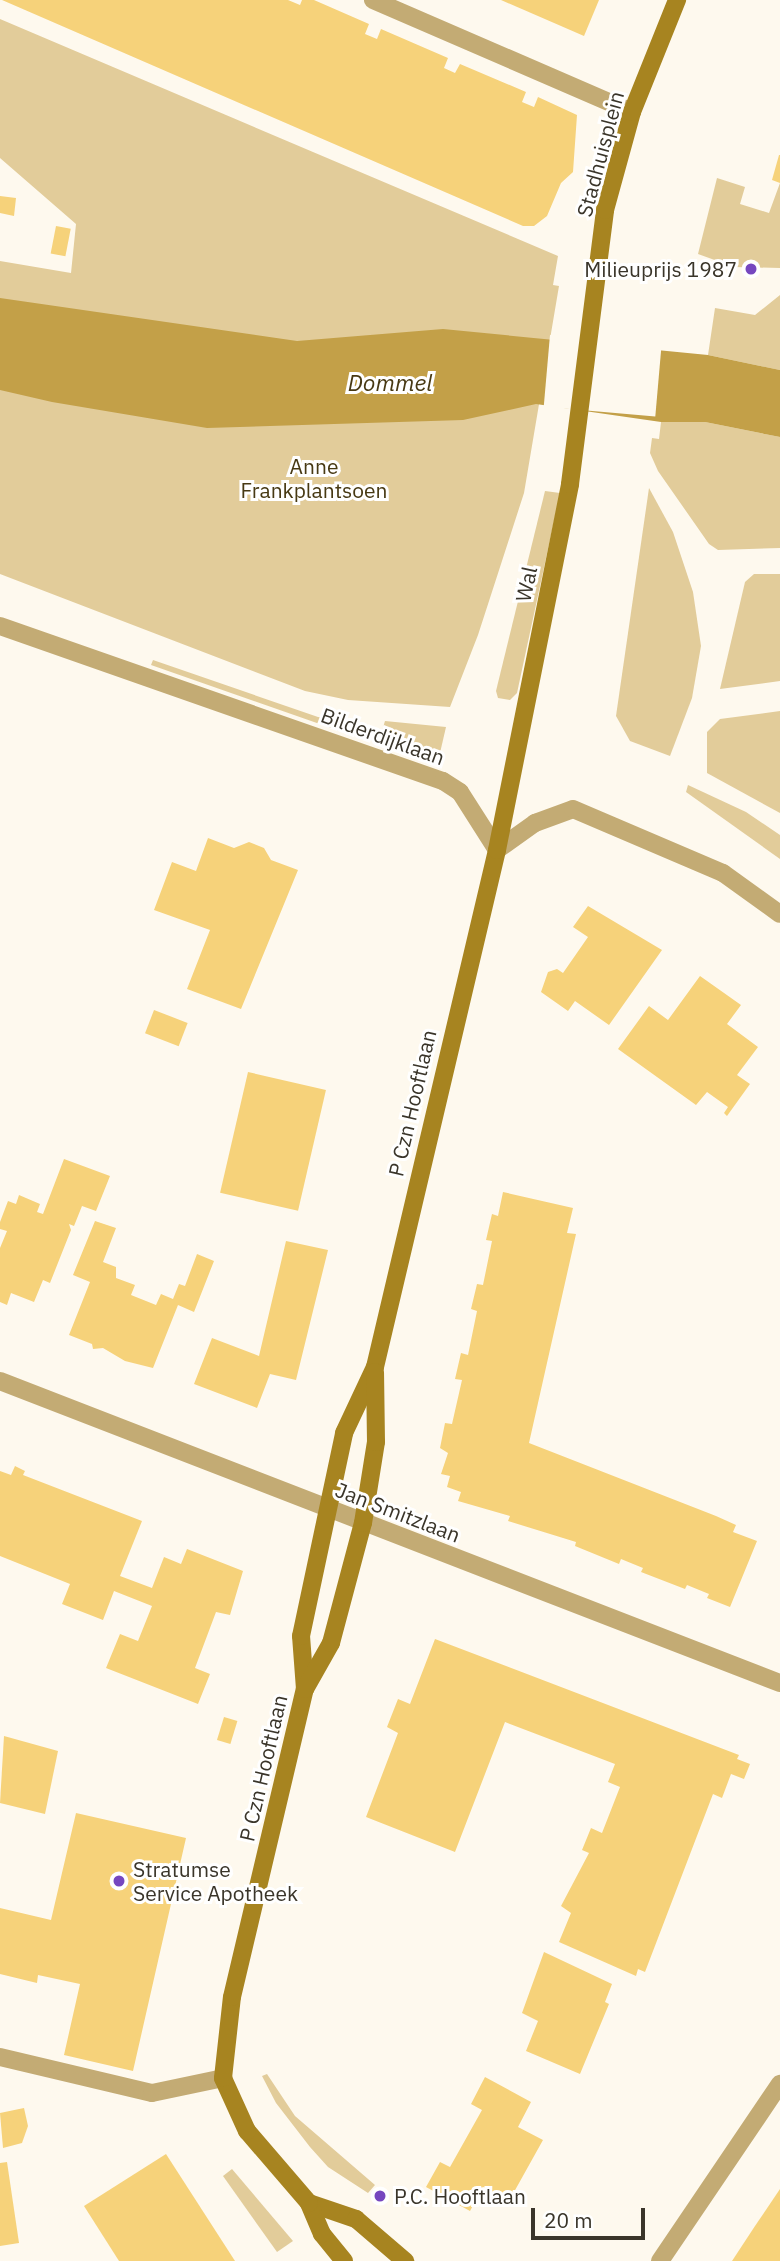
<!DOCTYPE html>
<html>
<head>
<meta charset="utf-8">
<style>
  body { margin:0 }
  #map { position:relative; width:780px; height:2261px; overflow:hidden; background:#fef9ee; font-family:"IBM Plex Sans",sans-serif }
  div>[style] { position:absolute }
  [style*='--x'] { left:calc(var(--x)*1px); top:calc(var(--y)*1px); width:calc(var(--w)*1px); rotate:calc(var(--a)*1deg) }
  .green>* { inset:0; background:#e2cc9a }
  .water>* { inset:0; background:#c3a048 }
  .pier>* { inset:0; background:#fef9ee; transform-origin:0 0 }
  .building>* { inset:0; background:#f6d27a; transform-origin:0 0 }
  .street>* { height:18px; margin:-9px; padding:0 9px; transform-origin:9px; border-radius:9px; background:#c3ab74 }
  .secondary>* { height:18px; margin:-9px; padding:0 9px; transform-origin:9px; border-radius:9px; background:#a78420 }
  .dots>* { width:19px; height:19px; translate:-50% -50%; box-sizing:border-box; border:4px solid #fff; border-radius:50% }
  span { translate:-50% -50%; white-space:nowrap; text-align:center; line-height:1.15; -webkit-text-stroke:6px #fff; paint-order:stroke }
  .street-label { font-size:21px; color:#3a352a }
  .poi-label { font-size:21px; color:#3a352a }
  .right { translate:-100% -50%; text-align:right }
  .left { translate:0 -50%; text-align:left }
  .park-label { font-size:21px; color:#473913 }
  .water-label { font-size:23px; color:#483913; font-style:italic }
  .scale { position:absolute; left:531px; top:2208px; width:114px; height:32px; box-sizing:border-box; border:4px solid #3a352a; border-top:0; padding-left:9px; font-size:21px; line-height:24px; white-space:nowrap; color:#3a352a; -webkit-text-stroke:5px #fff; paint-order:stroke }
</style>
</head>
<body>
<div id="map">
  <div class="green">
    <div style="clip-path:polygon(0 19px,558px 256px,553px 285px,559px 286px,524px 493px,478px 635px,450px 707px,348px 700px,305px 691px,0 574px,0 261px,71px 273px,76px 224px,0 158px)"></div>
    <div style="clip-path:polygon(717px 178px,745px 187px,740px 204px,769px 213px,780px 183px,780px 268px,734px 267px,698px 254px)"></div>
    <div style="clip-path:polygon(780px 295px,780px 370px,708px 355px,715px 308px,755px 315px)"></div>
    <div style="clip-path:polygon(661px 422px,705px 422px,780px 437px,780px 548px,718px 550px,709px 544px,658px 471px,650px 453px,652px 438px,659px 439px)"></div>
    <div style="clip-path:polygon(649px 488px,673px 532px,693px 592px,701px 646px,692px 698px,670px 756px,630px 741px,616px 716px)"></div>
    <div style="clip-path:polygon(545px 491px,560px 493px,517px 693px,510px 700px,498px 698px,496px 691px)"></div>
    <div style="clip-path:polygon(754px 574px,780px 574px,780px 681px,720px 689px,745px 582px)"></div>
    <div style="clip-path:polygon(153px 660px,318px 717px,359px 721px,354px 736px,151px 665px)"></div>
    <div style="clip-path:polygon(780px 711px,780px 813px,707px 773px,707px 732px,720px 719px)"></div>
    <div style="clip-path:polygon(385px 721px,446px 727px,437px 766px,378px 744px)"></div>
    <div style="clip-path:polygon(688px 785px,746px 812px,780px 835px,780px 859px,686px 792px)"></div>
    <div style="clip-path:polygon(267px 2074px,295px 2116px,375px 2185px,368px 2193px,328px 2167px,310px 2147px,276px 2103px,262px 2076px)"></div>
    <div style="clip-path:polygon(232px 2169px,293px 2241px,277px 2252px,223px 2176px)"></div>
  </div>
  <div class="water">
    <div style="clip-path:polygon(0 298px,297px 341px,443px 329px,708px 355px,780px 370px,780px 437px,705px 422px,661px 422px,536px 404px,463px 420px,207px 428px,52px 402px,0 390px)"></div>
  </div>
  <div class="pier">
    <div style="left:550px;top:335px;width:112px;height:72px;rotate:5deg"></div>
  </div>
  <div class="building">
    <div style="clip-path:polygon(2px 0,288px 0,300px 5px,302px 0,314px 0,369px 24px,365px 34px,377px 39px,381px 29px,448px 58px,444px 68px,455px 73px,460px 64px,526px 92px,522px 102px,534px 107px,538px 97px,577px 115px,573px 172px,561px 183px,547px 216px,534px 226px,523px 226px)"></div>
    <div style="clip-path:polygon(501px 0,599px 0,584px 36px)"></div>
    <div style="clip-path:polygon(779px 155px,780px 155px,780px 183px,772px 180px)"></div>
    <div style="clip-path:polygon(0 196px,16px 198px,14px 216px,0 213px)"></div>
    <div style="left:56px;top:226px;width:15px;height:28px;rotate:11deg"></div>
    <div style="clip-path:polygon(208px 838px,234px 848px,249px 842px,264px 848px,271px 860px,298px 870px,241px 1009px,187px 989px,210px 930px,154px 910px,172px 862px,196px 871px)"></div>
    <div style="clip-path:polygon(588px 906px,662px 950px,609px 1025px,575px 1001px,568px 1011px,541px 992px,548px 972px,557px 969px,563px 973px,588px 937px,573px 927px)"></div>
    <div style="clip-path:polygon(700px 976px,741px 1005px,727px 1024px,758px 1047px,737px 1075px,750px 1084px,727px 1116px,724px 1113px,728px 1107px,707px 1092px,696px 1105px,618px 1049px,649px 1006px,668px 1020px)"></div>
    <div style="left:154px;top:1010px;width:36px;height:25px;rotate:21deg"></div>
    <div style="left:248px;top:1072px;width:80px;height:124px;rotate:13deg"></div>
    <div style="clip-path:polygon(64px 1159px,110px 1176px,96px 1211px,82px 1206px,74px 1226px,69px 1224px,71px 1230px,50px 1283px,43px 1280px,34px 1302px,11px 1293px,7px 1305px,0 1302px,0 1248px,7px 1231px,0 1229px,0 1222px,8px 1201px,16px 1204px,19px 1195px,40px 1204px,37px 1212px,43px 1214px)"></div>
    <div style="clip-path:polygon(503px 1192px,573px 1208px,567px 1233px,576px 1234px,529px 1443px,716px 1516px,736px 1525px,733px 1532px,757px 1541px,730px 1607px,707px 1598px,709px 1594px,687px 1585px,685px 1589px,641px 1572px,643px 1568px,621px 1559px,619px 1564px,575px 1546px,576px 1542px,508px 1521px,510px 1516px,458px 1501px,461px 1492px,447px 1487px,450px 1476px,441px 1474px,448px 1453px,440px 1448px,445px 1423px,452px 1424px,462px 1380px,455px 1379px,461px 1353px,468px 1355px,477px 1311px,471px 1309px,477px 1284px,483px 1285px,492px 1241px,486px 1240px,492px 1214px,498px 1216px)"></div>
    <div style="clip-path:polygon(95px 1221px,116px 1228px,103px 1262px,116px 1267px,116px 1278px,135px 1285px,131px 1295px,156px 1305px,161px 1294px,173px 1299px,179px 1284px,185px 1286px,197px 1254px,214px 1261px,194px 1312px,178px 1305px,153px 1368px,125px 1361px,103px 1348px,93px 1349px,92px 1344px,69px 1335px,90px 1282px,73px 1275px)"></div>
    <div style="clip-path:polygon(286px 1241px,328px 1250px,296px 1380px,270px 1374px,257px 1408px,194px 1384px,212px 1338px,259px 1356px)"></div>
    <div style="clip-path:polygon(15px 1466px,25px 1471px,23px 1475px,142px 1521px,120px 1576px,152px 1588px,164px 1557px,181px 1564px,187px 1549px,243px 1571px,230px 1615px,216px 1612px,195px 1668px,210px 1674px,198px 1704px,106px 1668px,120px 1634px,138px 1641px,152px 1606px,114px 1591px,103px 1620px,62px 1604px,70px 1584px,0 1556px,0 1471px,11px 1475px)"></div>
    <div style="clip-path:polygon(435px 1639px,739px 1755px,737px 1759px,750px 1764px,744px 1779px,731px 1774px,722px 1798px,713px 1794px,645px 1972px,638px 1969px,636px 1976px,559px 1942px,571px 1913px,561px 1906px,589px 1853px,582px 1850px,591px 1828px,602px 1833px,620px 1787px,608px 1782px,615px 1764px,505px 1722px,455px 1852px,366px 1817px,398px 1733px,387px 1727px,398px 1699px,410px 1704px)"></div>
    <div style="left:224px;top:1717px;width:14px;height:24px;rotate:17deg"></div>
    <div style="clip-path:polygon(4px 1736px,58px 1751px,45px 1814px,0 1803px)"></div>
    <div style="clip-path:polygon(76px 1813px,186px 1838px,133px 2071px,64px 2055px,80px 1984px,38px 1975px,37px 1983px,0 1974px,0 1908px,51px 1920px)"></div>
    <div style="clip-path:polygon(544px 1952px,612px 1984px,605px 2002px,609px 2004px,580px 2074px,526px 2051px,538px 2021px,522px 2013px)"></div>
    <div style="clip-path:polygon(485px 2077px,531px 2102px,518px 2127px,543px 2140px,509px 2201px,483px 2187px,470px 2211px,426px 2187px,440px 2162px,450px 2167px,482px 2110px,471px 2104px)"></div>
    <div style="clip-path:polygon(24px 2108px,28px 2126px,22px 2143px,3px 2148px,0 2113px)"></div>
    <div style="clip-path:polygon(166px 2154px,235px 2261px,119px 2261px,84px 2206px)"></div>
    <div style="clip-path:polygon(7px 2162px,19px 2243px,0 2246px,0 2163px)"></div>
    <div style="clip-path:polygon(780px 2189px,780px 2261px,732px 2261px,755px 2226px)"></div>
  </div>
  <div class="street">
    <div style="--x:373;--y:0;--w:282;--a:23.4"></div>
    <div style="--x:0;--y:626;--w:469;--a:19.3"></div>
    <div style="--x:443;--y:781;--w:20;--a:33"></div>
    <div style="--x:460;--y:792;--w:69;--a:57.5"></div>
    <div style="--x:497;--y:850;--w:47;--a:-35.4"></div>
    <div style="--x:535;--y:823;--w:40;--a:-20.2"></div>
    <div style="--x:573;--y:809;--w:163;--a:23.1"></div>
    <div style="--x:723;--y:873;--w:70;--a:35.7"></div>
    <div style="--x:0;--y:1381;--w:836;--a:21.17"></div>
    <div style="--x:0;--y:2057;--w:156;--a:13.3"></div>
    <div style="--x:152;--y:2093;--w:73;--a:-11.9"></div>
    <div style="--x:660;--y:2261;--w:214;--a:-55.9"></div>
  </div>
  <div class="secondary">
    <div style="--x:305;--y:1689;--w:53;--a:-94.3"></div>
    <div style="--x:301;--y:1636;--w:208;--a:-78"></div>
    <div style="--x:344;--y:1433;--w:73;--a:-64.8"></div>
    <div style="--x:375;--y:1367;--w:531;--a:-76.72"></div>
    <div style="--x:497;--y:850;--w:373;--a:-78.7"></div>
    <div style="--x:570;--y:484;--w:276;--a:-82.7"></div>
    <div style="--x:605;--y:210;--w:102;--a:-74.6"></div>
    <div style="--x:632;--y:112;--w:121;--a:-68.1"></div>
    <div style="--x:309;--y:2203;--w:50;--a:18.8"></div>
    <div style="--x:356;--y:2219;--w:65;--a:40.6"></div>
    <div style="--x:344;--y:2261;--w:35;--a:-129"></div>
    <div style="--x:322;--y:2234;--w:34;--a:-113"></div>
    <div style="--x:309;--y:2203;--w:95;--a:-130.7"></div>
    <div style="--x:247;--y:2131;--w:58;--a:-114.4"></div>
    <div style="--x:223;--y:2078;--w:81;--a:-83.7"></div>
    <div style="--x:232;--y:1997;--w:317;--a:-76.7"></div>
    <div style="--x:305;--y:1689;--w:53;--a:-60.5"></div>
    <div style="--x:331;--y:1643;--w:124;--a:-75.1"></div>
    <div style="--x:363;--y:1523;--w:82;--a:-80.9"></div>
    <div style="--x:376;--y:1442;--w:70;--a:-90.8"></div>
  </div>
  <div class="dots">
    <div style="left:751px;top:269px;background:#7647bf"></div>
    <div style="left:119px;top:1881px;background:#7647bf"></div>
    <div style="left:380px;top:2196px;background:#7647bf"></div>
  </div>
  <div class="street-label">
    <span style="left:600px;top:154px;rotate:-75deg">Stadhuisplein</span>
    <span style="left:526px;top:584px;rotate:-78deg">Wal</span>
    <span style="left:383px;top:736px;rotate:20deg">Bilderdijklaan</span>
    <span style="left:412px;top:1103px;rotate:-77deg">P Czn Hooftlaan</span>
    <span style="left:398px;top:1512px;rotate:21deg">Jan Smitzlaan</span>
    <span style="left:263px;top:1768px;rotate:-77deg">P Czn Hooftlaan</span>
  </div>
  <div class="poi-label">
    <span class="right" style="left:737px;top:269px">Milieuprijs 1987</span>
    <span class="left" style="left:133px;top:1881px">Stratumse<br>Service Apotheek</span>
    <span class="left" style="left:394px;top:2196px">P.C. Hooftlaan</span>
  </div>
  <div class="park-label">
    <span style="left:314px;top:478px">Anne<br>Frankplantsoen</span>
  </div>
  <div class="water-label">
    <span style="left:390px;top:382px">Dommel</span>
  </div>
  <div class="scale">20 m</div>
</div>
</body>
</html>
